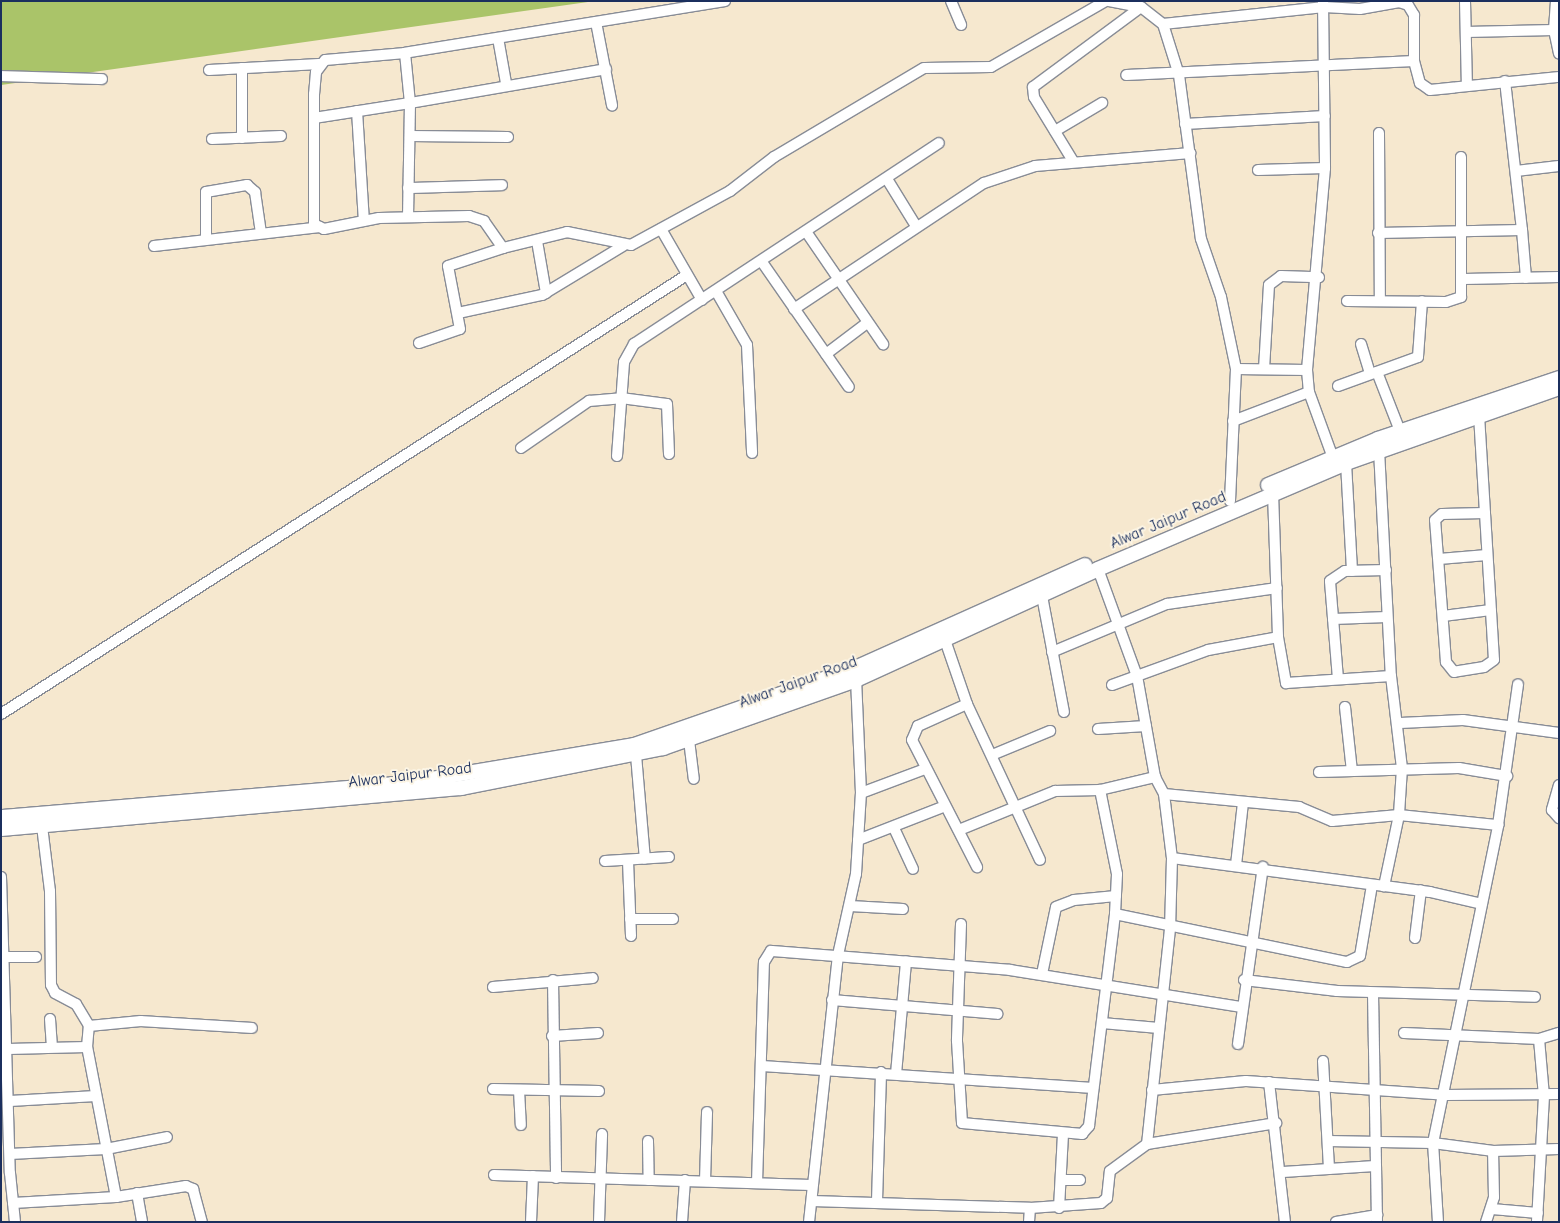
<!DOCTYPE html>
<html>
<head>
<meta charset="utf-8">
<style>
  body { margin:0 }
  #map { position:relative; width:1560px; height:1223px; overflow:hidden; background:#f6e8cf; font-family:"Comic Neue",sans-serif }
  div>[style] { position:absolute }
  [style*='--x'] { left:calc(var(--x)*1px); top:calc(var(--y)*1px); width:calc(var(--w)*1px); rotate:calc(var(--a)*1deg) }
  .green>* { inset:0; background:#aac469 }
  .roads { filter:drop-shadow(1px 0 #888c96) drop-shadow(-1px 0 #888c96) drop-shadow(0 1px #888c96) drop-shadow(0 -1px #888c96) }
  .minor>* { height:10px; margin:-5px; padding:0 5px; transform-origin:5px; border-radius:5px; background:#fff }
  .secondary>* { height:14px; margin:-7px; padding:0 7px; transform-origin:7px; border-radius:7px; background:#fff }
  span { translate:-50% -50%; white-space:nowrap; text-align:center; line-height:1.15; -webkit-text-stroke:4px #fcf5e5; paint-order:stroke }
  .street-label { font-size:16px; color:#1b2f5e }
  .frame { position:absolute; inset:0; border:2px solid #1b2f5e; pointer-events:none }
</style>
</head>
<body>
<div id="map">
  <div class="green">
    <div style="clip-path:polygon(1px 1px,595px 1px,1px 85px)"></div>
  </div>
  <div class="roads">
    <div class="minor">
      <div style="--x:725;--y:1;--w:324;--a:170.8"></div>
      <div style="--x:405;--y:53;--w:80;--a:175"></div>
      <div style="--x:325;--y:60;--w:15;--a:127"></div>
      <div style="--x:316;--y:72;--w:22;--a:95"></div>
      <div style="--x:314;--y:94;--w:130;--a:90"></div>
      <div style="--x:314;--y:224;--w:11;--a:27"></div>
      <div style="--x:324;--y:229;--w:56;--a:-11.3"></div>
      <div style="--x:379;--y:218;--w:90;--a:-1.3"></div>
      <div style="--x:469;--y:216;--w:16;--a:18"></div>
      <div style="--x:484;--y:221;--w:33;--a:55"></div>
      <div style="--x:503;--y:248;--w:66;--a:-14"></div>
      <div style="--x:567;--y:232;--w:65;--a:11.5"></div>
      <div style="--x:631;--y:245;--w:113;--a:-28.6"></div>
      <div style="--x:730;--y:191;--w:56;--a:-37.7"></div>
      <div style="--x:774;--y:157;--w:174;--a:-30.7"></div>
      <div style="--x:924;--y:68;--w:67;--a:-0.9"></div>
      <div style="--x:991;--y:67;--w:133;--a:-29.9"></div>
      <div style="--x:951;--y:1;--w:26;--a:67"></div>
      <div style="--x:1109;--y:1;--w:33;--a:11"></div>
      <div style="--x:1141;--y:7;--w:28;--a:38"></div>
      <div style="--x:1163;--y:24;--w:162;--a:-6"></div>
      <div style="--x:1324;--y:7;--w:36;--a:3"></div>
      <div style="--x:1360;--y:9;--w:40;--a:-10"></div>
      <div style="--x:1399;--y:2;--w:9;--a:18"></div>
      <div style="--x:1408;--y:5;--w:12;--a:59"></div>
      <div style="--x:1414;--y:15;--w:46;--a:90"></div>
      <div style="--x:1414;--y:61;--w:288;--a:177.2"></div>
      <div style="--x:1323;--y:1;--w:167;--a:89.3"></div>
      <div style="--x:1325;--y:168;--w:203;--a:95.1"></div>
      <div style="--x:1307;--y:370;--w:22;--a:85"></div>
      <div style="--x:1309;--y:392;--w:70;--a:70"></div>
      <div style="--x:1465;--y:1;--w:85;--a:88.7"></div>
      <div style="--x:1556;--y:1;--w:29;--a:94"></div>
      <div style="--x:1554;--y:30;--w:24;--a:78"></div>
      <div style="--x:596;--y:22;--w:85;--a:79.1"></div>
      <div style="--x:1163;--y:24;--w:53;--a:72.6"></div>
      <div style="--x:1179;--y:75;--w:165;--a:82.4"></div>
      <div style="--x:1201;--y:239;--w:61;--a:71"></div>
      <div style="--x:1221;--y:297;--w:74;--a:78.2"></div>
      <div style="--x:1236;--y:369;--w:132;--a:92.6"></div>
      <div style="--x:1466;--y:32;--w:88;--a:-1.3"></div>
      <div style="--x:498;--y:38;--w:46;--a:79.9"></div>
      <div style="--x:405;--y:53;--w:50;--a:84.3"></div>
      <div style="--x:410;--y:103;--w:199;--a:-9.8"></div>
      <div style="--x:1414;--y:61;--w:23;--a:75"></div>
      <div style="--x:1420;--y:83;--w:12;--a:35"></div>
      <div style="--x:1430;--y:90;--w:130;--a:-5.8"></div>
      <div style="--x:242;--y:68;--w:70;--a:90"></div>
      <div style="--x:209;--y:70;--w:110;--a:-3.1"></div>
      <div style="--x:1;--y:76;--w:101;--a:1.7"></div>
      <div style="--x:357;--y:111;--w:110;--a:86.4"></div>
      <div style="--x:314;--y:118;--w:97;--a:-8.9"></div>
      <div style="--x:410;--y:103;--w:114;--a:91"></div>
      <div style="--x:1185;--y:124;--w:140;--a:-3.3"></div>
      <div style="--x:1055;--y:131;--w:55;--a:-30.8"></div>
      <div style="--x:1379;--y:133;--w:165;--a:89.7"></div>
      <div style="--x:410;--y:136;--w:98;--a:0.6"></div>
      <div style="--x:212;--y:139;--w:69;--a:-2.5"></div>
      <div style="--x:1073;--y:161;--w:75;--a:-121.4"></div>
      <div style="--x:1034;--y:97;--w:10;--a:-96"></div>
      <div style="--x:1033;--y:87;--w:134;--a:-36.5"></div>
      <div style="--x:1258;--y:170;--w:67;--a:-1.7"></div>
      <div style="--x:1516;--y:171;--w:43;--a:-6.6"></div>
      <div style="--x:887;--y:179;--w:55;--a:58.3"></div>
      <div style="--x:408;--y:188;--w:94;--a:-1.8"></div>
      <div style="--x:661;--y:229;--w:82;--a:60"></div>
      <div style="--x:1522;--y:230;--w:48;--a:85.2"></div>
      <div style="--x:807;--y:233;--w:135;--a:55.6"></div>
      <div style="--x:1378;--y:233;--w:144;--a:-1.2"></div>
      <div style="--x:1522;--y:230;--w:150;--a:-96.5"></div>
      <div style="--x:206;--y:238;--w:46;--a:-90"></div>
      <div style="--x:206;--y:192;--w:42;--a:-9.7"></div>
      <div style="--x:247;--y:185;--w:11;--a:41"></div>
      <div style="--x:255;--y:192;--w:41;--a:81.7"></div>
      <div style="--x:537;--y:241;--w:53;--a:80.2"></div>
      <div style="--x:154;--y:246;--w:167;--a:-6.5"></div>
      <div style="--x:762;--y:262;--w:152;--a:55.2"></div>
      <div style="--x:1464;--y:279;--w:95;--a:-1.2"></div>
      <div style="--x:716;--y:291;--w:62;--a:60.1"></div>
      <div style="--x:747;--y:345;--w:108;--a:87.3"></div>
      <div style="--x:1347;--y:301;--w:99;--a:0.6"></div>
      <div style="--x:1446;--y:302;--w:16;--a:-18"></div>
      <div style="--x:1461;--y:297;--w:140;--a:-90"></div>
      <div style="--x:794;--y:309;--w:228;--a:-33.6"></div>
      <div style="--x:984;--y:183;--w:54;--a:-18.4"></div>
      <div style="--x:1035;--y:166;--w:156;--a:-4.8"></div>
      <div style="--x:458;--y:313;--w:86;--a:-12.1"></div>
      <div style="--x:542;--y:295;--w:95;--a:-31.2"></div>
      <div style="--x:419;--y:343;--w:43;--a:-18.9"></div>
      <div style="--x:460;--y:329;--w:64;--a:-100.8"></div>
      <div style="--x:448;--y:266;--w:58;--a:-18.1"></div>
      <div style="--x:1361;--y:344;--w:31;--a:73"></div>
      <div style="--x:826;--y:354;--w:51;--a:-37.1"></div>
      <div style="--x:1236;--y:369;--w:71;--a:0.8"></div>
      <div style="--x:1264;--y:369;--w:84;--a:-86.6"></div>
      <div style="--x:1269;--y:285;--w:15;--a:-37"></div>
      <div style="--x:1281;--y:276;--w:38;--a:2"></div>
      <div style="--x:1377;--y:372;--w:63;--a:68.7"></div>
      <div style="--x:1338;--y:386;--w:85;--a:-19.9"></div>
      <div style="--x:1418;--y:357;--w:56;--a:-85.9"></div>
      <div style="--x:1479;--y:415;--w:245;--a:86.5"></div>
      <div style="--x:1494;--y:660;--w:12;--a:145"></div>
      <div style="--x:1484;--y:667;--w:30;--a:171"></div>
      <div style="--x:1454;--y:672;--w:13;--a:-129"></div>
      <div style="--x:1446;--y:662;--w:142;--a:-94.4"></div>
      <div style="--x:1435;--y:520;--w:9;--a:-41"></div>
      <div style="--x:1442;--y:514;--w:43;--a:-1.3"></div>
      <div style="--x:1233;--y:421;--w:81;--a:-20.9"></div>
      <div style="--x:521;--y:448;--w:83;--a:-34.7"></div>
      <div style="--x:589;--y:401;--w:32;--a:-5"></div>
      <div style="--x:621;--y:398;--w:46;--a:7.4"></div>
      <div style="--x:667;--y:404;--w:50;--a:87.7"></div>
      <div style="--x:1379;--y:450;--w:226;--a:87"></div>
      <div style="--x:1391;--y:676;--w:93;--a:83.2"></div>
      <div style="--x:1402;--y:768;--w:47;--a:93.7"></div>
      <div style="--x:1399;--y:815;--w:73;--a:101.9"></div>
      <div style="--x:617;--y:456;--w:94;--a:-85.7"></div>
      <div style="--x:624;--y:362;--w:21;--a:-61"></div>
      <div style="--x:634;--y:344;--w:365;--a:-33.4"></div>
      <div style="--x:1346;--y:463;--w:108;--a:86.8"></div>
      <div style="--x:1273;--y:493;--w:144;--a:88"></div>
      <div style="--x:1278;--y:637;--w:47;--a:80.1"></div>
      <div style="--x:1286;--y:683;--w:105;--a:-3.8"></div>
      <div style="--x:1439;--y:559;--w:48;--a:-4.8"></div>
      <div style="--x:1098;--y:569;--w:114;--a:70"></div>
      <div style="--x:1137;--y:676;--w:103;--a:79.9"></div>
      <div style="--x:1155;--y:777;--w:19;--a:62"></div>
      <div style="--x:1164;--y:794;--w:64;--a:82.9"></div>
      <div style="--x:1172;--y:858;--w:71;--a:91.6"></div>
      <div style="--x:1170;--y:929;--w:216;--a:96.1"></div>
      <div style="--x:1042;--y:596;--w:118;--a:79.3"></div>
      <div style="--x:1443;--y:616;--w:48;--a:-7.1"></div>
      <div style="--x:1333;--y:619;--w:54;--a:-2.1"></div>
      <div style="--x:945;--y:640;--w:68;--a:71"></div>
      <div style="--x:967;--y:704;--w:172;--a:64.9"></div>
      <div style="--x:1052;--y:652;--w:125;--a:-22.7"></div>
      <div style="--x:1167;--y:604;--w:111;--a:-8.3"></div>
      <div style="--x:1338;--y:679;--w:98;--a:-94.7"></div>
      <div style="--x:1330;--y:581;--w:18;--a:-34"></div>
      <div style="--x:1345;--y:571;--w:41;--a:-1.4"></div>
      <div style="--x:1112;--y:685;--w:102;--a:-20"></div>
      <div style="--x:1208;--y:650;--w:71;--a:-10.5"></div>
      <div style="--x:967;--y:704;--w:54;--a:155.8"></div>
      <div style="--x:918;--y:726;--w:15;--a:113"></div>
      <div style="--x:912;--y:740;--w:143;--a:62.9"></div>
      <div style="--x:1345;--y:707;--w:64;--a:83.8"></div>
      <div style="--x:1;--y:714;--w:814;--a:-32.62"></div>
      <div style="--x:1400;--y:723;--w:63;--a:-2.7"></div>
      <div style="--x:1463;--y:720;--w:97;--a:7.7"></div>
      <div style="--x:1098;--y:729;--w:48;--a:-3.6"></div>
      <div style="--x:689;--y:740;--w:39;--a:83"></div>
      <div style="--x:636;--y:755;--w:104;--a:85.1"></div>
      <div style="--x:992;--y:755;--w:63;--a:-22.5"></div>
      <div style="--x:1319;--y:772;--w:140;--a:-1.6"></div>
      <div style="--x:1459;--y:768;--w:49;--a:9.5"></div>
      <div style="--x:1559;--y:785;--w:26;--a:106"></div>
      <div style="--x:1552;--y:810;--w:11;--a:49"></div>
      <div style="--x:861;--y:793;--w:68;--a:-20.6"></div>
      <div style="--x:1164;--y:794;--w:136;--a:5.5"></div>
      <div style="--x:1299;--y:807;--w:36;--a:23"></div>
      <div style="--x:1332;--y:821;--w:67;--a:-5.1"></div>
      <div style="--x:1399;--y:815;--w:100;--a:5.8"></div>
      <div style="--x:42;--y:826;--w:65;--a:83"></div>
      <div style="--x:50;--y:891;--w:94;--a:89.4"></div>
      <div style="--x:51;--y:985;--w:9;--a:63"></div>
      <div style="--x:55;--y:993;--w:24;--a:28"></div>
      <div style="--x:76;--y:1004;--w:26;--a:59"></div>
      <div style="--x:894;--y:828;--w:45;--a:65.1"></div>
      <div style="--x:959;--y:830;--w:104;--a:-22.1"></div>
      <div style="--x:1055;--y:791;--w:45;--a:-1.3"></div>
      <div style="--x:1100;--y:790;--w:57;--a:-13.3"></div>
      <div style="--x:858;--y:840;--w:93;--a:-21.3"></div>
      <div style="--x:1172;--y:858;--w:260;--a:7.5"></div>
      <div style="--x:1430;--y:892;--w:53;--a:13"></div>
      <div style="--x:605;--y:861;--w:64;--a:-3.6"></div>
      <div style="--x:628;--y:861;--w:75;--a:87.7"></div>
      <div style="--x:1236;--y:865;--w:62;--a:-83.6"></div>
      <div style="--x:1;--y:877;--w:296;--a:88.3"></div>
      <div style="--x:10;--y:1173;--w:49;--a:84.2"></div>
      <div style="--x:850;--y:906;--w:53;--a:3.2"></div>
      <div style="--x:1115;--y:914;--w:237;--a:11.7"></div>
      <div style="--x:1347;--y:962;--w:14;--a:-25"></div>
      <div style="--x:1360;--y:956;--w:72;--a:-80.4"></div>
      <div style="--x:630;--y:919;--w:43;--a:0"></div>
      <div style="--x:961;--y:924;--w:117;--a:92"></div>
      <div style="--x:957;--y:1041;--w:82;--a:86.5"></div>
      <div style="--x:962;--y:1123;--w:121;--a:5.2"></div>
      <div style="--x:1082;--y:1134;--w:11;--a:-49"></div>
      <div style="--x:1089;--y:1126;--w:214;--a:-83"></div>
      <div style="--x:1115;--y:914;--w:40;--a:-87.1"></div>
      <div style="--x:1117;--y:874;--w:86;--a:-101.4"></div>
      <div style="--x:1415;--y:938;--w:48;--a:-82.9"></div>
      <div style="--x:5;--y:957;--w:31;--a:0"></div>
      <div style="--x:1042;--y:974;--w:68;--a:-78.2"></div>
      <div style="--x:1056;--y:907;--w:19;--a:-21"></div>
      <div style="--x:1074;--y:900;--w:42;--a:-5.4"></div>
      <div style="--x:553;--y:980;--w:198;--a:89.1"></div>
      <div style="--x:1244;--y:980;--w:94;--a:6.7"></div>
      <div style="--x:1337;--y:991;--w:198;--a:1.7"></div>
      <div style="--x:493;--y:987;--w:100;--a:-5.1"></div>
      <div style="--x:1373;--y:993;--w:229;--a:89"></div>
      <div style="--x:832;--y:1000;--w:166;--a:4.8"></div>
      <div style="--x:50;--y:1019;--w:28;--a:86"></div>
      <div style="--x:1102;--y:1023;--w:57;--a:5"></div>
      <div style="--x:1404;--y:1033;--w:135;--a:2.5"></div>
      <div style="--x:1539;--y:1039;--w:57;--a:85"></div>
      <div style="--x:1544;--y:1096;--w:126;--a:93.2"></div>
      <div style="--x:552;--y:1036;--w:46;--a:-3.7"></div>
      <div style="--x:1539;--y:1039;--w:21;--a:-17"></div>
      <div style="--x:1238;--y:1044;--w:179;--a:-82"></div>
      <div style="--x:8;--y:1049;--w:79;--a:-1.5"></div>
      <div style="--x:1323;--y:1061;--w:108;--a:86.8"></div>
      <div style="--x:762;--y:1066;--w:332;--a:3.8"></div>
      <div style="--x:896;--y:1074;--w:113;--a:-84.9"></div>
      <div style="--x:1269;--y:1082;--w:141;--a:83.5"></div>
      <div style="--x:493;--y:1089;--w:106;--a:1.1"></div>
      <div style="--x:519;--y:1090;--w:35;--a:87"></div>
      <div style="--x:1152;--y:1090;--w:94;--a:-5.5"></div>
      <div style="--x:1246;--y:1081;--w:199;--a:4"></div>
      <div style="--x:1445;--y:1095;--w:114;--a:-0.5"></div>
      <div style="--x:10;--y:1101;--w:86;--a:-3.3"></div>
      <div style="--x:648;--y:1141;--w:39;--a:89"></div>
      <div style="--x:1328;--y:1141;--w:105;--a:1.1"></div>
      <div style="--x:1433;--y:1143;--w:61;--a:7.6"></div>
      <div style="--x:1493;--y:1151;--w:66;--a:-1.7"></div>
      <div style="--x:10;--y:1154;--w:96;--a:-3"></div>
      <div style="--x:106;--y:1149;--w:62;--a:-11.1"></div>
      <div style="--x:1283;--y:1172;--w:92;--a:-3.7"></div>
      <div style="--x:494;--y:1175;--w:317;--a:1.8"></div>
      <div style="--x:1061;--y:1180;--w:19;--a:0"></div>
      <div style="--x:705;--y:1181;--w:69;--a:-88.3"></div>
      <div style="--x:757;--y:1183;--w:221;--a:-88.2"></div>
      <div style="--x:764;--y:962;--w:13;--a:-58"></div>
      <div style="--x:771;--y:951;--w:240;--a:4.5"></div>
      <div style="--x:1010;--y:970;--w:233;--a:9.1"></div>
      <div style="--x:137;--y:1193;--w:29;--a:80"></div>
      <div style="--x:116;--y:1197;--w:153;--a:-100.9"></div>
      <div style="--x:87;--y:1047;--w:21;--a:-85"></div>
      <div style="--x:89;--y:1026;--w:52;--a:-5.5"></div>
      <div style="--x:141;--y:1021;--w:111;--a:3.6"></div>
      <div style="--x:812;--y:1201;--w:218;--a:1.8"></div>
      <div style="--x:1030;--y:1208;--w:71;--a:-4"></div>
      <div style="--x:1101;--y:1203;--w:8;--a:-40"></div>
      <div style="--x:1107;--y:1198;--w:27;--a:-84"></div>
      <div style="--x:1110;--y:1171;--w:46;--a:-36.1"></div>
      <div style="--x:1147;--y:1144;--w:131;--a:-9.2"></div>
      <div style="--x:877;--y:1201;--w:129;--a:-88.2"></div>
      <div style="--x:13;--y:1203;--w:103;--a:-3.3"></div>
      <div style="--x:116;--y:1197;--w:71;--a:-8.9"></div>
      <div style="--x:186;--y:1186;--w:8;--a:23"></div>
      <div style="--x:193;--y:1189;--w:34;--a:75"></div>
      <div style="--x:1059;--y:1208;--w:74;--a:-86.9"></div>
      <div style="--x:1492;--y:1209;--w:46;--a:5"></div>
      <div style="--x:531;--y:1222;--w:46;--a:-87.5"></div>
      <div style="--x:599;--y:1222;--w:88;--a:-88"></div>
      <div style="--x:682;--y:1222;--w:42;--a:-85.9"></div>
      <div style="--x:809;--y:1222;--w:269;--a:-83.8"></div>
      <div style="--x:838;--y:955;--w:83;--a:-77.5"></div>
      <div style="--x:856;--y:874;--w:81;--a:-86.5"></div>
      <div style="--x:861;--y:793;--w:113;--a:-92.5"></div>
      <div style="--x:1029;--y:1222;--w:14;--a:-86"></div>
      <div style="--x:1336;--y:1222;--w:42;--a:-9.7"></div>
      <div style="--x:1438;--y:1222;--w:79;--a:-93.6"></div>
      <div style="--x:1433;--y:1143;--w:325;--a:-78.4"></div>
      <div style="--x:1498;--y:825;--w:142;--a:-81.9"></div>
      <div style="--x:1486;--y:1222;--w:26;--a:-72"></div>
      <div style="--x:1494;--y:1197;--w:46;--a:-91.2"></div>
    </div>
    <div class="secondary">
      <div style="--x:1268;--y:485;--w:119;--a:-22.7"></div>
      <div style="--x:1378;--y:439;--w:191;--a:-18.6"></div>
      <div style="--x:1;--y:817;--w:407;--a:-4.8"></div>
      <div style="--x:407;--y:783;--w:230;--a:-9.5"></div>
      <div style="--x:634;--y:745;--w:234;--a:-19.2"></div>
      <div style="--x:855;--y:668;--w:252;--a:-24.1"></div>
      <div style="--x:1;--y:829;--w:462;--a:-5.1"></div>
      <div style="--x:461;--y:788;--w:206;--a:-11.2"></div>
      <div style="--x:663;--y:748;--w:205;--a:-19.4"></div>
      <div style="--x:856;--y:680;--w:266;--a:-24.6"></div>
      <div style="--x:1098;--y:569;--w:270;--a:-23.1"></div>
      <div style="--x:1346;--y:463;--w:226;--a:-19.4"></div>
    </div>
  </div>
  <div class="street-label">
    <span style="left:1168px;top:520px;rotate:-23deg">Alwar Jaipur Road</span>
    <span style="left:798px;top:682px;rotate:-20deg">Alwar Jaipur Road</span>
    <span style="left:410px;top:775px;rotate:-7deg">Alwar Jaipur Road</span>
  </div>
  <div class="frame"></div>
</div>
</body>
</html>
